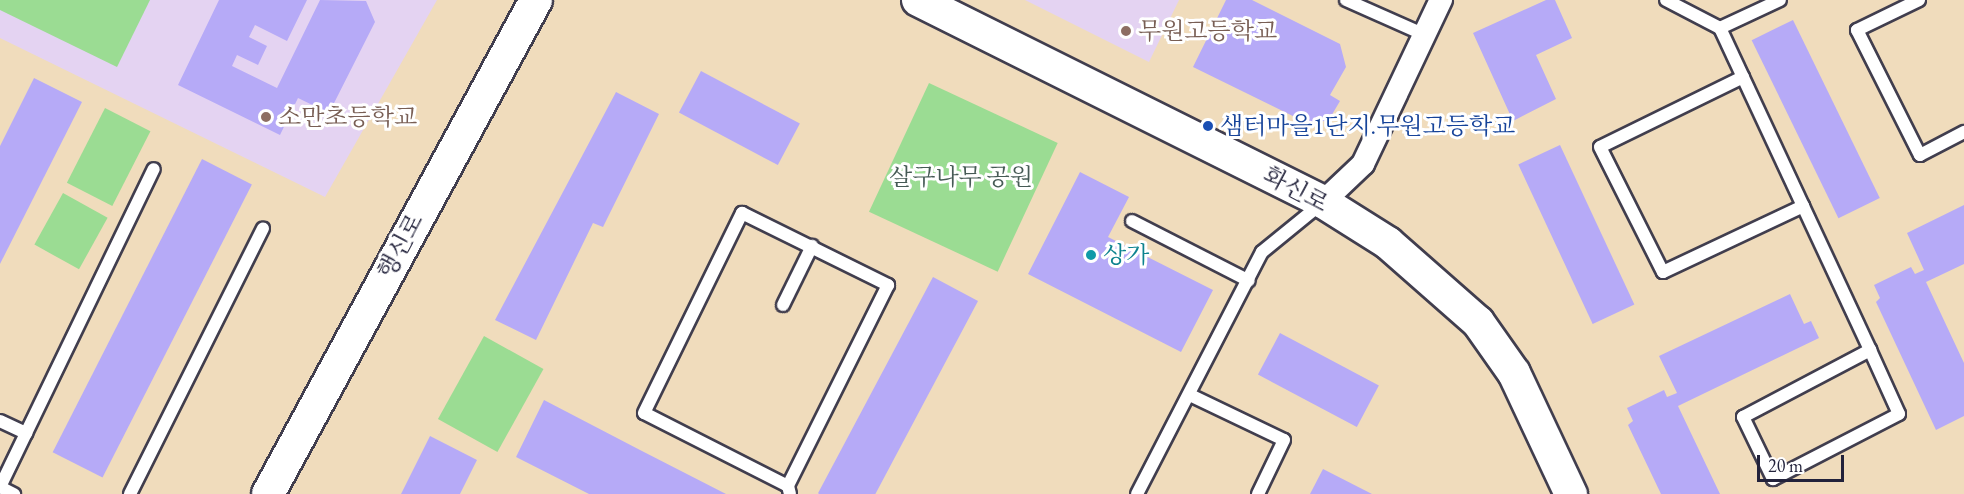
<!DOCTYPE html>
<html>
<head>
<meta charset="utf-8">
<style>
  body { margin:0 }
  #map { position:relative; width:1964px; height:494px; overflow:hidden; background:#f0dcbc; font-family:"EB Garamond","Noto Serif KR",serif }
  div>[style] { position:absolute }
  [style*='--x'] { left:calc(var(--x)*1px); top:calc(var(--y)*1px); width:calc(var(--w)*1px); rotate:calc(var(--a)*1deg) }
  .built>* { inset:0; background:#e4d3f2 }
  .green>* { inset:0; background:#9bdc93; transform-origin:0 0 }
  .building>* { inset:0; background:#b6aaf7; transform-origin:0 0 }
  .roads { filter:drop-shadow(2px 0 #413e4e) drop-shadow(-2px 0 #413e4e) drop-shadow(0 2px #413e4e) drop-shadow(0 -2px #413e4e) }
  .lane>* { height:12px; margin:-6px; padding:0 6px; transform-origin:6px; border-radius:6px; background:#fff }
  .street>* { height:22px; margin:-11px; padding:0 11px; transform-origin:11px; border-radius:11px; background:#fff }
  .secondary>* { height:32px; margin:-16px; padding:0 16px; transform-origin:16px; border-radius:16px; background:#fff }
  .dots>* { width:16px; height:16px; translate:-50% -50%; box-sizing:border-box; border:3px solid #fff; border-radius:50% }
  span { translate:-50% -50%; white-space:nowrap; text-align:center; line-height:1.15; -webkit-text-stroke:6px #fff; paint-order:stroke }
  .education-label { font-size:24px; color:#785e54 }
  .left { translate:0 -50%; text-align:left }
  .transit-label { font-size:24px; color:#164399 }
  .park-label { font-size:24px; color:#465a55 }
  .street-label { font-size:24px; color:#22223b }
  .culture-label { font-size:24px; color:#0d838f }
  .scale { position:absolute; left:1757px; top:455px; width:87px; height:27px; box-sizing:border-box; border:3px solid #22223b; border-top:0; padding-left:8px; font-size:18px; line-height:21px; white-space:nowrap; color:#22223b; -webkit-text-stroke:4px #fff; paint-order:stroke }
</style>
</head>
<body>
<div id="map">
  <div class="built">
    <div style="clip-path:polygon(0 0,437px 0,325px 197px,0 38px)"></div>
    <div style="clip-path:polygon(1025px 0,1179px 0,1149px 62px)"></div>
  </div>
  <div class="green">
    <div style="clip-path:polygon(0 0,150px 0,117px 67px,0 10px)"></div>
    <div style="left:929px;top:83px;width:142px;height:142px;rotate:25deg"></div>
    <div style="left:105px;top:108px;width:51px;height:84px;rotate:27deg"></div>
    <div style="left:63px;top:193px;width:51px;height:59px;rotate:29deg"></div>
    <div style="left:484px;top:336px;width:68px;height:95px;rotate:29deg"></div>
  </div>
  <div class="building">
    <div style="clip-path:polygon(219px 0,307px 0,287px 41px,255px 25px,249px 37px,267px 46px,258px 65px,237px 55px,232px 66px,277px 88px,320px 0,366px 1px,375px 22px,329px 113px,298px 98px,280px 135px,178px 85px)"></div>
    <div style="clip-path:polygon(1226px 0,1252px 0,1340px 44px,1346px 67px,1330px 95px,1340px 101px,1330px 118px,1313px 126px,1193px 67px)"></div>
    <div style="clip-path:polygon(1546px 0,1555px 0,1572px 38px,1536px 55px,1556px 99px,1513px 121px,1473px 33px)"></div>
    <div style="left:1793px;top:20px;width:198px;height:46px;rotate:64deg"></div>
    <div style="left:701px;top:71px;width:112px;height:47px;rotate:28deg"></div>
    <div style="clip-path:polygon(34px 78px,82px 102px,0 264px,0 146px)"></div>
    <div style="clip-path:polygon(616px 92px,659px 114px,603px 227px,593px 223px,536px 340px,495px 320px)"></div>
    <div style="left:1560px;top:145px;width:176px;height:46px;rotate:65deg"></div>
    <div style="left:202px;top:159px;width:56px;height:329px;rotate:27deg"></div>
    <div style="clip-path:polygon(1080px 172px,1129px 197px,1108px 237px,1213px 290px,1181px 352px,1028px 274px)"></div>
    <div style="clip-path:polygon(1964px 205px,1964px 264px,1926px 282px,1964px 363px,1964px 416px,1936px 430px,1876px 302px,1880px 298px,1874px 285px,1911px 267px,1915px 274px,1924px 270px,1907px 233px)"></div>
    <div style="left:933px;top:277px;width:51px;height:245px;rotate:28deg"></div>
    <div style="clip-path:polygon(1790px 294px,1804px 324px,1811px 321px,1819px 338px,1678px 406px,1720px 494px,1661px 494px,1628px 425px,1633px 421px,1627px 408px,1664px 390px,1667px 397px,1677px 393px,1659px 356px)"></div>
    <div style="left:1280px;top:333px;width:112px;height:47px;rotate:28deg"></div>
    <div style="clip-path:polygon(544px 400px,640px 450px,726px 494px,589px 494px,516px 457px)"></div>
    <div style="clip-path:polygon(430px 436px,477px 460px,460px 494px,401px 494px)"></div>
    <div style="clip-path:polygon(1323px 469px,1372px 494px,1310px 494px)"></div>
  </div>
  <div class="roads">
    <div class="lane">
      <div style="--x:1346;--y:0;--w:86;--a:23.9"></div>
      <div style="--x:1666;--y:0;--w:61;--a:27.4"></div>
      <div style="--x:1720;--y:28;--w:66;--a:-25"></div>
      <div style="--x:1919;--y:0;--w:69;--a:154.2"></div>
      <div style="--x:1857;--y:30;--w:140;--a:63.3"></div>
      <div style="--x:1920;--y:155;--w:50;--a:-27.6"></div>
      <div style="--x:1720;--y:28;--w:355;--a:65"></div>
      <div style="--x:1870;--y:350;--w:70;--a:65.6"></div>
      <div style="--x:1899;--y:414;--w:142;--a:152.7"></div>
      <div style="--x:1773;--y:479;--w:69;--a:-115.8"></div>
      <div style="--x:1743;--y:417;--w:144;--a:-27.8"></div>
      <div style="--x:1743;--y:77;--w:159;--a:153.9"></div>
      <div style="--x:1600;--y:147;--w:140;--a:63.3"></div>
      <div style="--x:1663;--y:272;--w:155;--a:-25.2"></div>
      <div style="--x:1132;--y:221;--w:131;--a:27.1"></div>
      <div style="--x:783;--y:305;--w:66;--a:-63.8"></div>
      <div style="--x:1190;--y:395;--w:104;--a:25.6"></div>
      <div style="--x:1284;--y:440;--w:60;--a:115.7"></div>
      <div style="--x:0;--y:421;--w:29;--a:25"></div>
      <div style="--x:788;--y:486;--w:161;--a:-153.1"></div>
      <div style="--x:644;--y:413;--w:223;--a:-63.9"></div>
      <div style="--x:742;--y:213;--w:163;--a:26.3"></div>
      <div style="--x:888;--y:285;--w:225;--a:116.5"></div>
      <div style="--x:788;--y:486;--w:8;--a:76"></div>
      <div style="--x:0;--y:487;--w:353;--a:-64.2"></div>
      <div style="--x:0;--y:487;--w:16;--a:27"></div>
      <div style="--x:130;--y:494;--w:297;--a:-63.4"></div>
      <div style="--x:1137;--y:494;--w:272;--a:-62.7"></div>
      <div style="--x:1262;--y:252;--w:77;--a:-39.2"></div>
    </div>
    <div class="street">
      <div style="--x:1323;--y:202;--w:55;--a:-43.5"></div>
      <div style="--x:1363;--y:164;--w:182;--a:-64.6"></div>
    </div>
    <div class="secondary">
      <div style="--x:918;--y:0;--w:453;--a:26.5"></div>
      <div style="--x:1323;--y:202;--w:77;--a:32.2"></div>
      <div style="--x:1388;--y:243;--w:120;--a:41.3"></div>
      <div style="--x:1478;--y:322;--w:62;--a:54.8"></div>
      <div style="--x:1514;--y:373;--w:134;--a:64.8"></div>
      <div style="--x:268;--y:494;--w:562;--a:-61.52"></div>
    </div>
  </div>
  <div class="dots">
    <div style="left:1126px;top:31px;background:#8d6e63"></div>
    <div style="left:266px;top:117px;background:#8d6e63"></div>
    <div style="left:1208px;top:126px;background:#1a4fb4"></div>
    <div style="left:1091px;top:255px;background:#0f9aa8"></div>
  </div>
  <div class="education-label">
    <span class="left" style="left:1138px;top:31px">무원고등학교</span>
    <span class="left" style="left:278px;top:117px">소만초등학교</span>
  </div>
  <div class="transit-label">
    <span class="left" style="left:1220px;top:126px">샘터마을1단지.무원고등학교</span>
  </div>
  <div class="park-label">
    <span style="left:961px;top:177px">살구나무 공원</span>
  </div>
  <div class="street-label">
    <span style="left:1296px;top:189px;rotate:28deg">화신로</span>
    <span style="left:400px;top:246px;rotate:-62deg">행신로</span>
  </div>
  <div class="culture-label">
    <span class="left" style="left:1103px;top:255px">상가</span>
  </div>
  <div class="scale">20 m</div>
</div>
</body>
</html>
